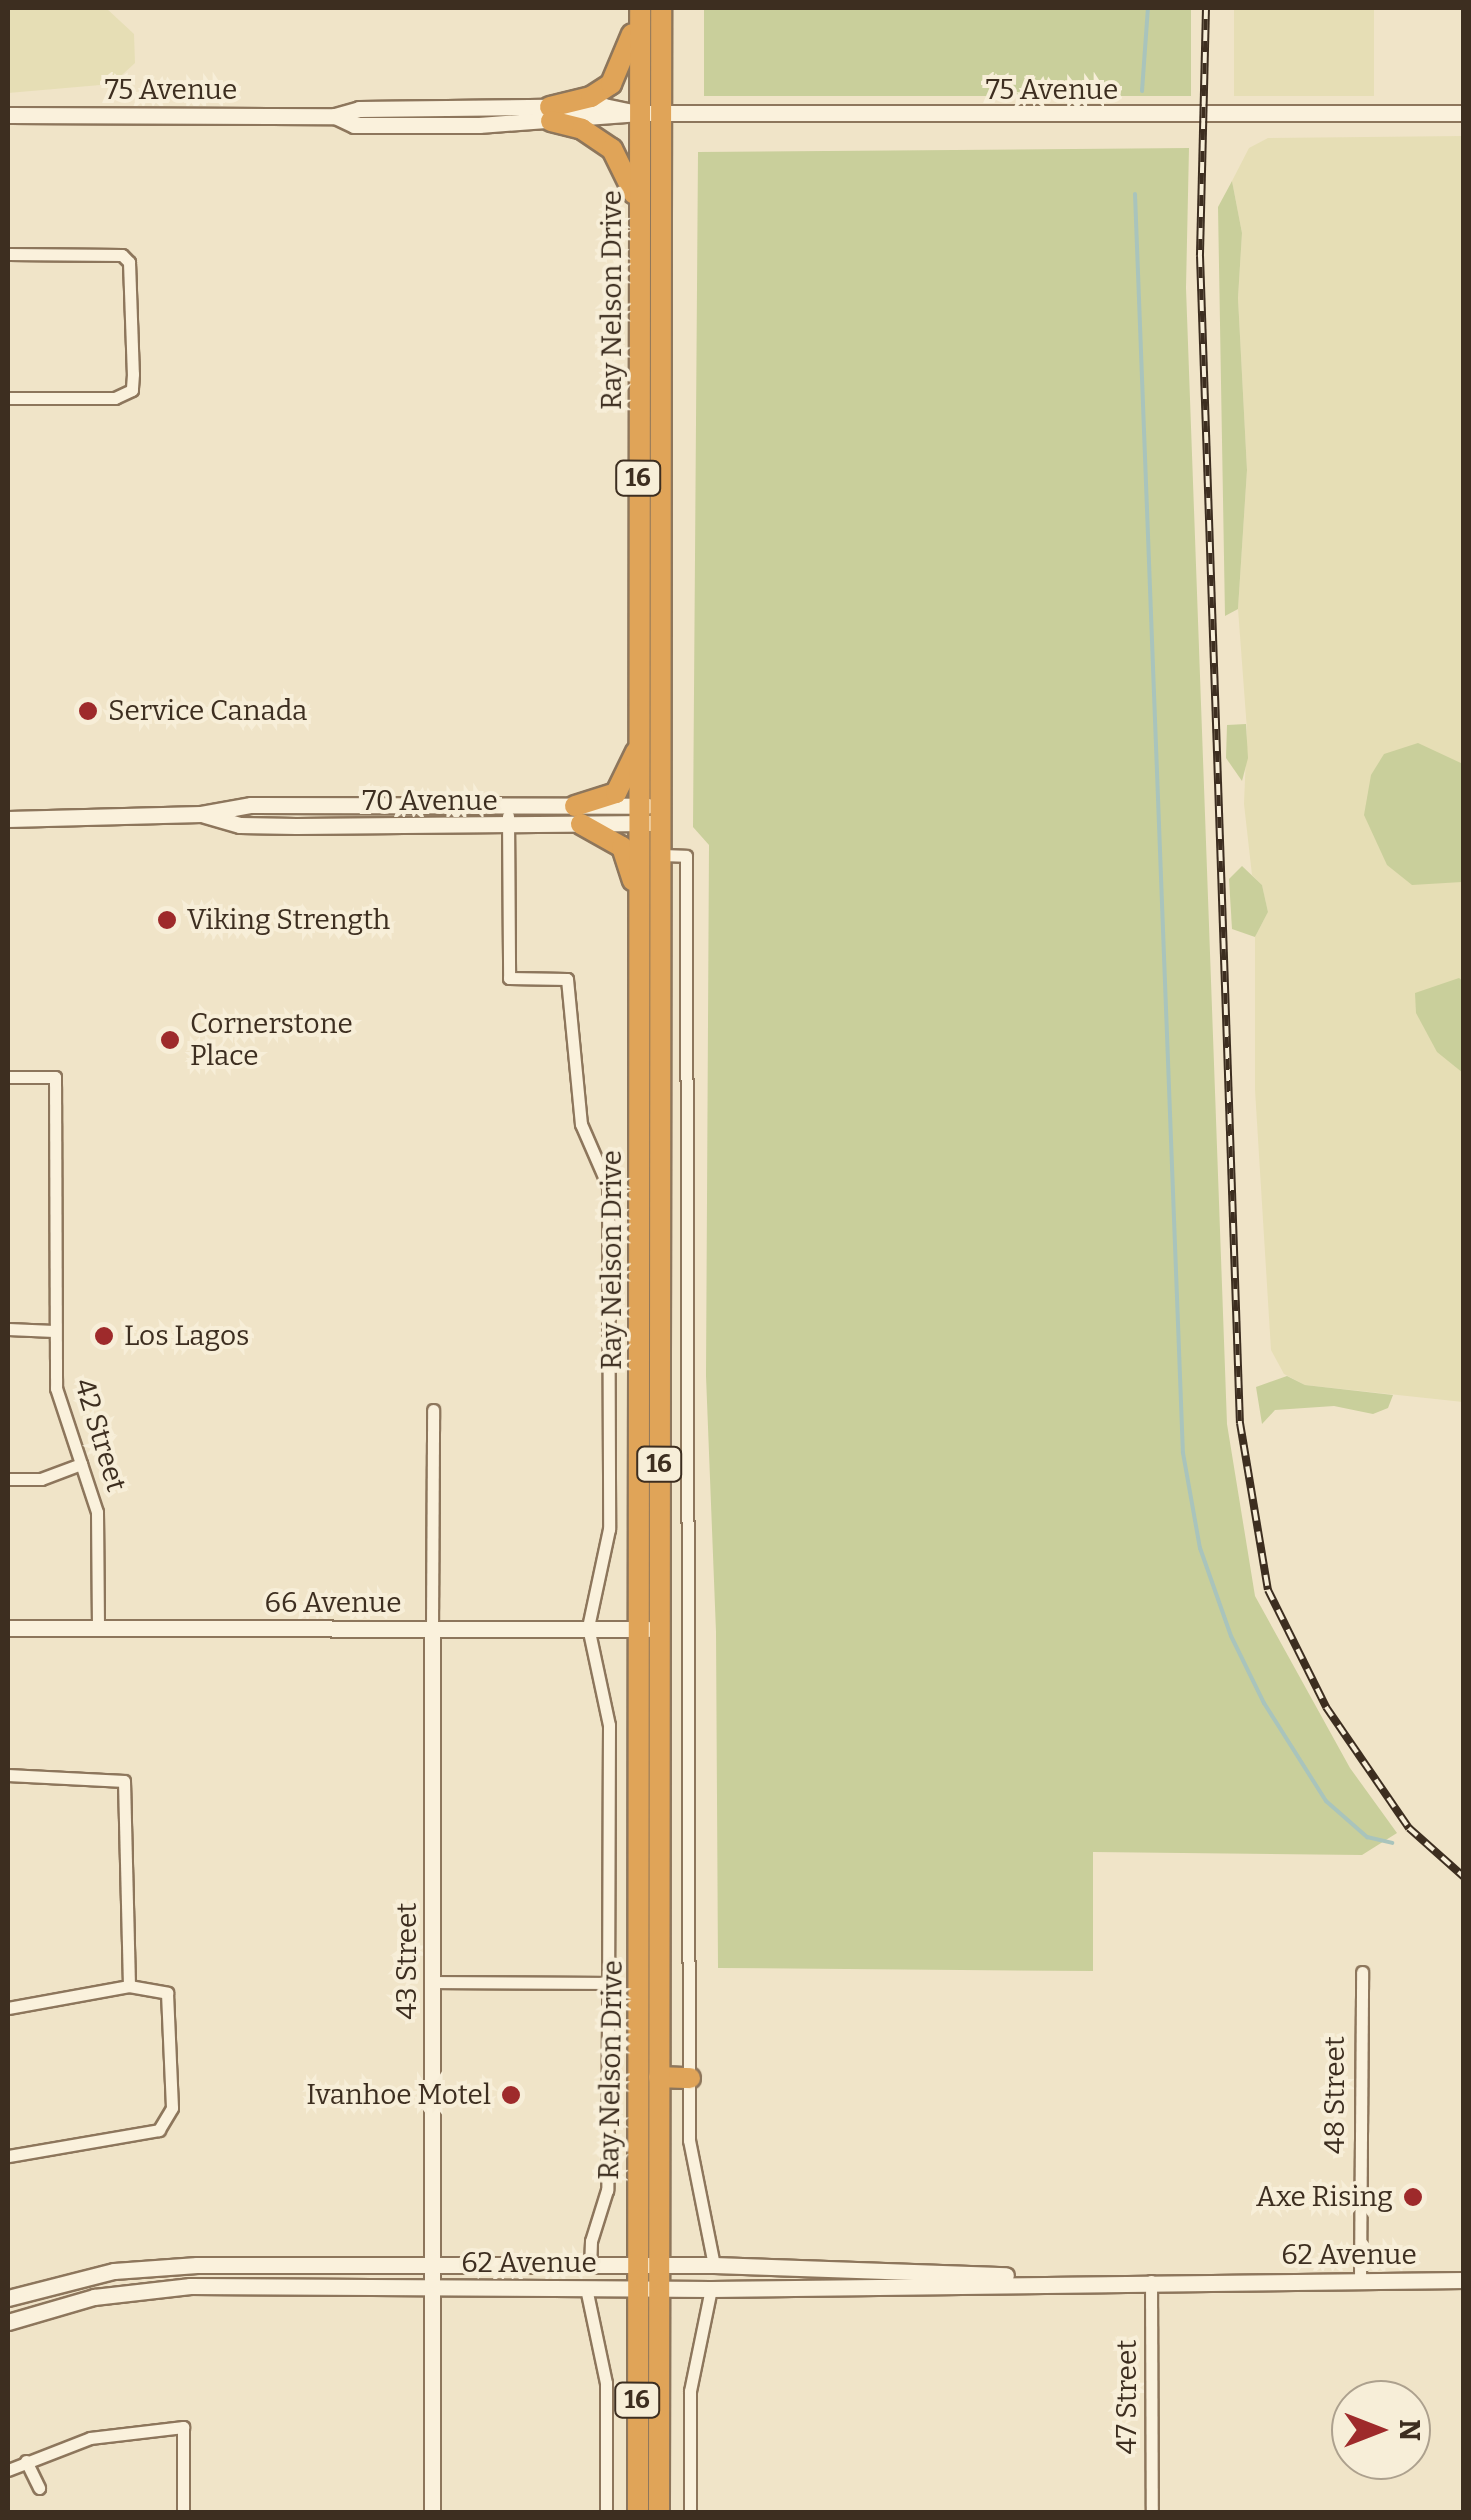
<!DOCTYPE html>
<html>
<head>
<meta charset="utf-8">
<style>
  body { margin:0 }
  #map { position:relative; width:1471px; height:2520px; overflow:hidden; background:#f0e4c8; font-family:Bitter,serif }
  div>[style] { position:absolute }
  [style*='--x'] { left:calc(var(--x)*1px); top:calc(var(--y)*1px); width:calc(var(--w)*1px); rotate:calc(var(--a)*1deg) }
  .farmland>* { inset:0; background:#e6deb5; transform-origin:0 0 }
  .green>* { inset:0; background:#c9cf9b; transform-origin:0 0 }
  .stream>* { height:4px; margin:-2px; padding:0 2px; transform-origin:2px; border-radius:2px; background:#a9c4bc }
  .roads { filter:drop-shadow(2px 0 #8d765c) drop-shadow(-2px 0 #8d765c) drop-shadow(0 2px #8d765c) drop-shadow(0 -2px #8d765c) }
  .street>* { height:11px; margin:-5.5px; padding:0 5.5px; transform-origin:5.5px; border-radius:5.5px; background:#faf1dc }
  .secondary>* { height:15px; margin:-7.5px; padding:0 7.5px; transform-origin:7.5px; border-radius:7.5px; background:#faf1dc }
  .highway>* { height:20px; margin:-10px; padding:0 10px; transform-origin:10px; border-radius:10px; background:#e0a458 }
  .rail>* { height:8px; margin-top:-4px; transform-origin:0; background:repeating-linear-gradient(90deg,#f7eed8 0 11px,#3d2e20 0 22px); box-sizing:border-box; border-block:2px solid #3d2e20 }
  .dots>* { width:28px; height:28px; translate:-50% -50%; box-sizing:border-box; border:5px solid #f7eed8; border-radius:50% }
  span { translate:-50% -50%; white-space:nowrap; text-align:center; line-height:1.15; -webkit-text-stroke:8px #f7eed8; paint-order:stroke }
  .shield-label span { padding:2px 8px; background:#f7eed8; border:2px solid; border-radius:8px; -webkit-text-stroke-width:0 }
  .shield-label { font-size:25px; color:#3d2e20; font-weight:700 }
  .street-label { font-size:28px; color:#3d2e20 }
  .poi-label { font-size:28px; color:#3d2e20 }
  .left { translate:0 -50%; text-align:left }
  .right { translate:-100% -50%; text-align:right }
  .frame { position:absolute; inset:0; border:10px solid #3d2e20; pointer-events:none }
  .north { position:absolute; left:1331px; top:2380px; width:100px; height:100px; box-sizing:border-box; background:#f7eed8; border:2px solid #ada18e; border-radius:50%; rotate:90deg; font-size:28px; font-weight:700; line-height:40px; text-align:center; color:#3d2e20 }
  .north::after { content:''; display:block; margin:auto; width:35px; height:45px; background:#9e2a2b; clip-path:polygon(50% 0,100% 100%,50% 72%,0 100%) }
</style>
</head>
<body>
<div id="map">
  <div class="farmland">
    <div style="clip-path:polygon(8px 8px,106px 8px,134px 34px,135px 63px,112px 84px,8px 93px)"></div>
    <div style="left:1234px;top:8px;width:140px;height:88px"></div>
    <div style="clip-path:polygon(1463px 136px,1463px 1402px,1305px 1385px,1284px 1374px,1271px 1350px,1255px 1090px,1255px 937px,1268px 912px,1262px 885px,1252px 875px,1244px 804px,1247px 730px,1238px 609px,1247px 470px,1238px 298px,1242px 233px,1232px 181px,1249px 148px,1268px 138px)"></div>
  </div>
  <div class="green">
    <div style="left:704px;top:8px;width:487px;height:88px"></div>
    <div style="clip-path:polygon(1189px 148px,1186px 288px,1227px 1424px,1255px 1596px,1350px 1768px,1397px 1833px,1362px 1855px,1093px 1852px,1093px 1971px,718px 1968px,716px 1632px,706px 1376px,709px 845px,693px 827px,698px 152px)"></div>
    <div style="clip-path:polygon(1232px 181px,1242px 233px,1238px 298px,1247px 470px,1238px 609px,1225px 616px,1218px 207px)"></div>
    <div style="clip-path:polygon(1246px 724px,1248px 758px,1242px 781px,1226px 758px,1227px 725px)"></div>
    <div style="clip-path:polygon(1418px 743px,1463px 764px,1462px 882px,1412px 885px,1387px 865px,1364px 815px,1371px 775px,1384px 754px)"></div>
    <div style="clip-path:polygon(1242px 866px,1262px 885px,1268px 912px,1255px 937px,1232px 929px,1229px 879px)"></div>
    <div style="clip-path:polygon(1459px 978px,1464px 982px,1463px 1073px,1437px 1052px,1416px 1013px,1415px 993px)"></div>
    <div style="clip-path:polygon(1287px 1376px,1305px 1385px,1393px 1395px,1388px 1408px,1373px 1414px,1334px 1406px,1275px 1410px,1262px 1424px,1256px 1387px)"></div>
  </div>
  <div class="stream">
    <div style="--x:1142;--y:91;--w:83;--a:-85.9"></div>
    <div style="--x:1135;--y:194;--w:1260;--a:87.82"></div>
    <div style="--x:1183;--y:1453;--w:97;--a:79.9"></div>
    <div style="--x:1200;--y:1548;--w:93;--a:70.6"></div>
    <div style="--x:1231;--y:1636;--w:75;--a:63.8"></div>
    <div style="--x:1264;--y:1703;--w:116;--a:57.7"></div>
    <div style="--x:1326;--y:1801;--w:55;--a:41.3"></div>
    <div style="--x:1367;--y:1837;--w:26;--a:13"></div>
  </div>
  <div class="roads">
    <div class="street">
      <div style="--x:8;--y:254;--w:114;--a:0.5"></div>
      <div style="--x:122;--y:255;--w:10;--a:45"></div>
      <div style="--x:129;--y:262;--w:112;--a:88"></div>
      <div style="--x:133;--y:374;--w:16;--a:94"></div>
      <div style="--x:132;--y:390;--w:19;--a:155"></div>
      <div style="--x:115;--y:398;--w:107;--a:180"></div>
      <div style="--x:508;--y:816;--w:162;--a:89.6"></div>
      <div style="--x:509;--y:978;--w:58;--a:1"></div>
      <div style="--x:567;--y:979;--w:146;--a:84.5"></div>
      <div style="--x:581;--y:1124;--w:68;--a:66.5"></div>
      <div style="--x:608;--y:1186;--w:343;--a:89.8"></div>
      <div style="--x:609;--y:1529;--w:100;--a:102.1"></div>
      <div style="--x:588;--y:1627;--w:100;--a:77.9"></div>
      <div style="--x:609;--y:1725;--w:465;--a:90.2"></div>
      <div style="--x:607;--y:2190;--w:53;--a:107.4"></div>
      <div style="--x:591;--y:2241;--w:26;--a:92"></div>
      <div style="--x:660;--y:855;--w:26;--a:2"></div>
      <div style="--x:686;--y:856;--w:1284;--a:89.87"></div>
      <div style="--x:689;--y:2140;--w:127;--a:78.7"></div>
      <div style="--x:8;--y:1077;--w:47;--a:0"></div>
      <div style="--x:55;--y:1077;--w:311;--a:89.8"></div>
      <div style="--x:56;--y:1388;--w:131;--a:71.7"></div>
      <div style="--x:97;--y:1512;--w:115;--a:89.5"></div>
      <div style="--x:8;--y:1329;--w:46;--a:2.5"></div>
      <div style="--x:8;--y:1479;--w:33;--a:0"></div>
      <div style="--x:41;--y:1479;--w:43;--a:-20.6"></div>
      <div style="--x:432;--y:1628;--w:218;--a:-89.7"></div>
      <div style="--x:8;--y:1775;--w:116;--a:3"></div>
      <div style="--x:124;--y:1781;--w:205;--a:88.6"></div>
      <div style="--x:432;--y:1982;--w:176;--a:0.3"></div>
      <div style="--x:8;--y:2008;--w:123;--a:-10.3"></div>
      <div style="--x:129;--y:1986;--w:39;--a:10"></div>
      <div style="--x:167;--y:1993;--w:115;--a:87.5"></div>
      <div style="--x:172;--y:2108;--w:26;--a:121"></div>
      <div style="--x:159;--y:2130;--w:153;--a:170.2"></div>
      <div style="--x:1360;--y:2280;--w:308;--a:-89.6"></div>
      <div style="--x:1151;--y:2281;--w:231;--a:89.8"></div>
      <div style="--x:586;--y:2288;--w:97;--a:78.1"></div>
      <div style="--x:606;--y:2383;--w:129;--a:90"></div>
      <div style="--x:26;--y:2461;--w:30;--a:64"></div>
      <div style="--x:8;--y:2470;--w:88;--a:-21.3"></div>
      <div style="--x:90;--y:2438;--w:94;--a:-6.7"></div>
      <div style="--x:183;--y:2427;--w:85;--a:90"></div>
      <div style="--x:690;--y:2512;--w:121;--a:-90"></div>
      <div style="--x:690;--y:2391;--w:104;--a:-78.4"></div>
    </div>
    <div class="secondary">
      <div style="--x:8;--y:115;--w:327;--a:0.2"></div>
      <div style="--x:335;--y:116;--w:25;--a:-16"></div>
      <div style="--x:359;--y:109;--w:245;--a:-0.7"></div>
      <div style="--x:604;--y:106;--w:29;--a:12"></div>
      <div style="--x:335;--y:116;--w:21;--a:25"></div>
      <div style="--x:354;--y:125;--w:125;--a:0"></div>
      <div style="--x:479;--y:125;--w:161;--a:-4.3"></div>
      <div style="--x:640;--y:113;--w:824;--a:0"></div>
      <div style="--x:205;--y:815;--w:36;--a:16"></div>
      <div style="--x:240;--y:825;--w:56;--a:1"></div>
      <div style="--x:296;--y:826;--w:354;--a:-0.5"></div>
      <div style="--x:8;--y:819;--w:193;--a:-1.5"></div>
      <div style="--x:201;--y:814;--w:51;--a:-10.2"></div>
      <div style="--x:251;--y:805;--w:396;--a:0.1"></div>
      <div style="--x:8;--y:1628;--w:640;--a:0.09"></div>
      <div style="--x:8;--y:2298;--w:109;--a:-14.3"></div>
      <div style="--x:114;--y:2271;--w:83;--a:-4.1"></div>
      <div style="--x:197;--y:2265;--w:517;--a:0"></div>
      <div style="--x:714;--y:2265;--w:292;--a:2"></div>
      <div style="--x:8;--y:2322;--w:90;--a:-16.2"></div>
      <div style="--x:94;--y:2297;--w:97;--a:-6.5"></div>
      <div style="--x:190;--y:2286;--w:521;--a:0.33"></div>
      <div style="--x:711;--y:2289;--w:753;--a:-0.68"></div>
      <div style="--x:432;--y:2512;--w:884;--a:-90"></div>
    </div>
    <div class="highway">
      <div style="--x:550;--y:107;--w:42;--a:-13.7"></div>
      <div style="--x:591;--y:97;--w:24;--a:-33"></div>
      <div style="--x:611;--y:84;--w:54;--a:-67.2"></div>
      <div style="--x:551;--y:121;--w:32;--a:14"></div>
      <div style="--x:582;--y:129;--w:36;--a:34"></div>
      <div style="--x:612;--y:149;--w:50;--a:63.9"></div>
      <div style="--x:575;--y:806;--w:43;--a:-17.6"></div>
      <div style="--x:616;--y:793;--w:46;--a:-64"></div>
      <div style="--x:581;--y:824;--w:47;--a:29.3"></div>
      <div style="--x:622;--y:847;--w:35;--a:72"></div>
      <div style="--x:659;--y:2077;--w:31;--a:2"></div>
      <div style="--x:638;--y:2512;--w:2504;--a:-89.95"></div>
      <div style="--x:659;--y:2512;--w:2504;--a:-89.95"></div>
    </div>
  </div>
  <div class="rail">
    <div style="--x:1206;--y:8;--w:248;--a:91.4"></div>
    <div style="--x:1200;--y:256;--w:1168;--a:88.04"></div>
    <div style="--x:1240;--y:1423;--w:169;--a:80.5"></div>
    <div style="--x:1268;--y:1590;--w:131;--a:63.6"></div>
    <div style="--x:1326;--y:1707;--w:147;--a:55.6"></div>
    <div style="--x:1409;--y:1828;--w:74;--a:41.7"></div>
  </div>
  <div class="dots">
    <div style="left:88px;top:711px;background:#9e2a2b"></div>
    <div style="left:167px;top:920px;background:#9e2a2b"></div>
    <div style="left:170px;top:1040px;background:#9e2a2b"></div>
    <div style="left:104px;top:1336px;background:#9e2a2b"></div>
    <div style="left:511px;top:2095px;background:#9e2a2b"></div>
    <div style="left:1413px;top:2197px;background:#9e2a2b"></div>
  </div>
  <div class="shield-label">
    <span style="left:638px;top:478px">16</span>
    <span style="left:659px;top:1464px">16</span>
    <span style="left:637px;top:2400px">16</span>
  </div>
  <div class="street-label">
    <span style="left:171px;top:90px">75 Avenue</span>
    <span style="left:1052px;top:90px">75 Avenue</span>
    <span style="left:612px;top:300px;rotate:-90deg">Ray Nelson Drive</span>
    <span style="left:430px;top:801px">70 Avenue</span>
    <span style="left:612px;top:1260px;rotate:-90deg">Ray Nelson Drive</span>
    <span style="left:100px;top:1435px;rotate:73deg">42 Street</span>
    <span style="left:333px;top:1603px">66 Avenue</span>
    <span style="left:407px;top:1961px;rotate:-90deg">43 Street</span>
    <span style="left:611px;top:2070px;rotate:-89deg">Ray Nelson Drive</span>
    <span style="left:1335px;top:2095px;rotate:-90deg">48 Street</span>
    <span style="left:1349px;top:2255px">62 Avenue</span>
    <span style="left:529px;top:2263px">62 Avenue</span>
    <span style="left:1127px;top:2397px;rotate:-90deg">47 Street</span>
  </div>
  <div class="poi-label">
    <span class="left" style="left:108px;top:711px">Service Canada</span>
    <span class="left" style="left:187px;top:920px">Viking Strength</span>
    <span class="left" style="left:190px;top:1040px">Cornerstone<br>Place</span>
    <span class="left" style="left:124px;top:1336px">Los Lagos</span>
    <span class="right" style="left:491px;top:2095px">Ivanhoe Motel</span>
    <span class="right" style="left:1393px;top:2197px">Axe Rising</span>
  </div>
  <div class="frame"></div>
  <div class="north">N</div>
</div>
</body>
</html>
